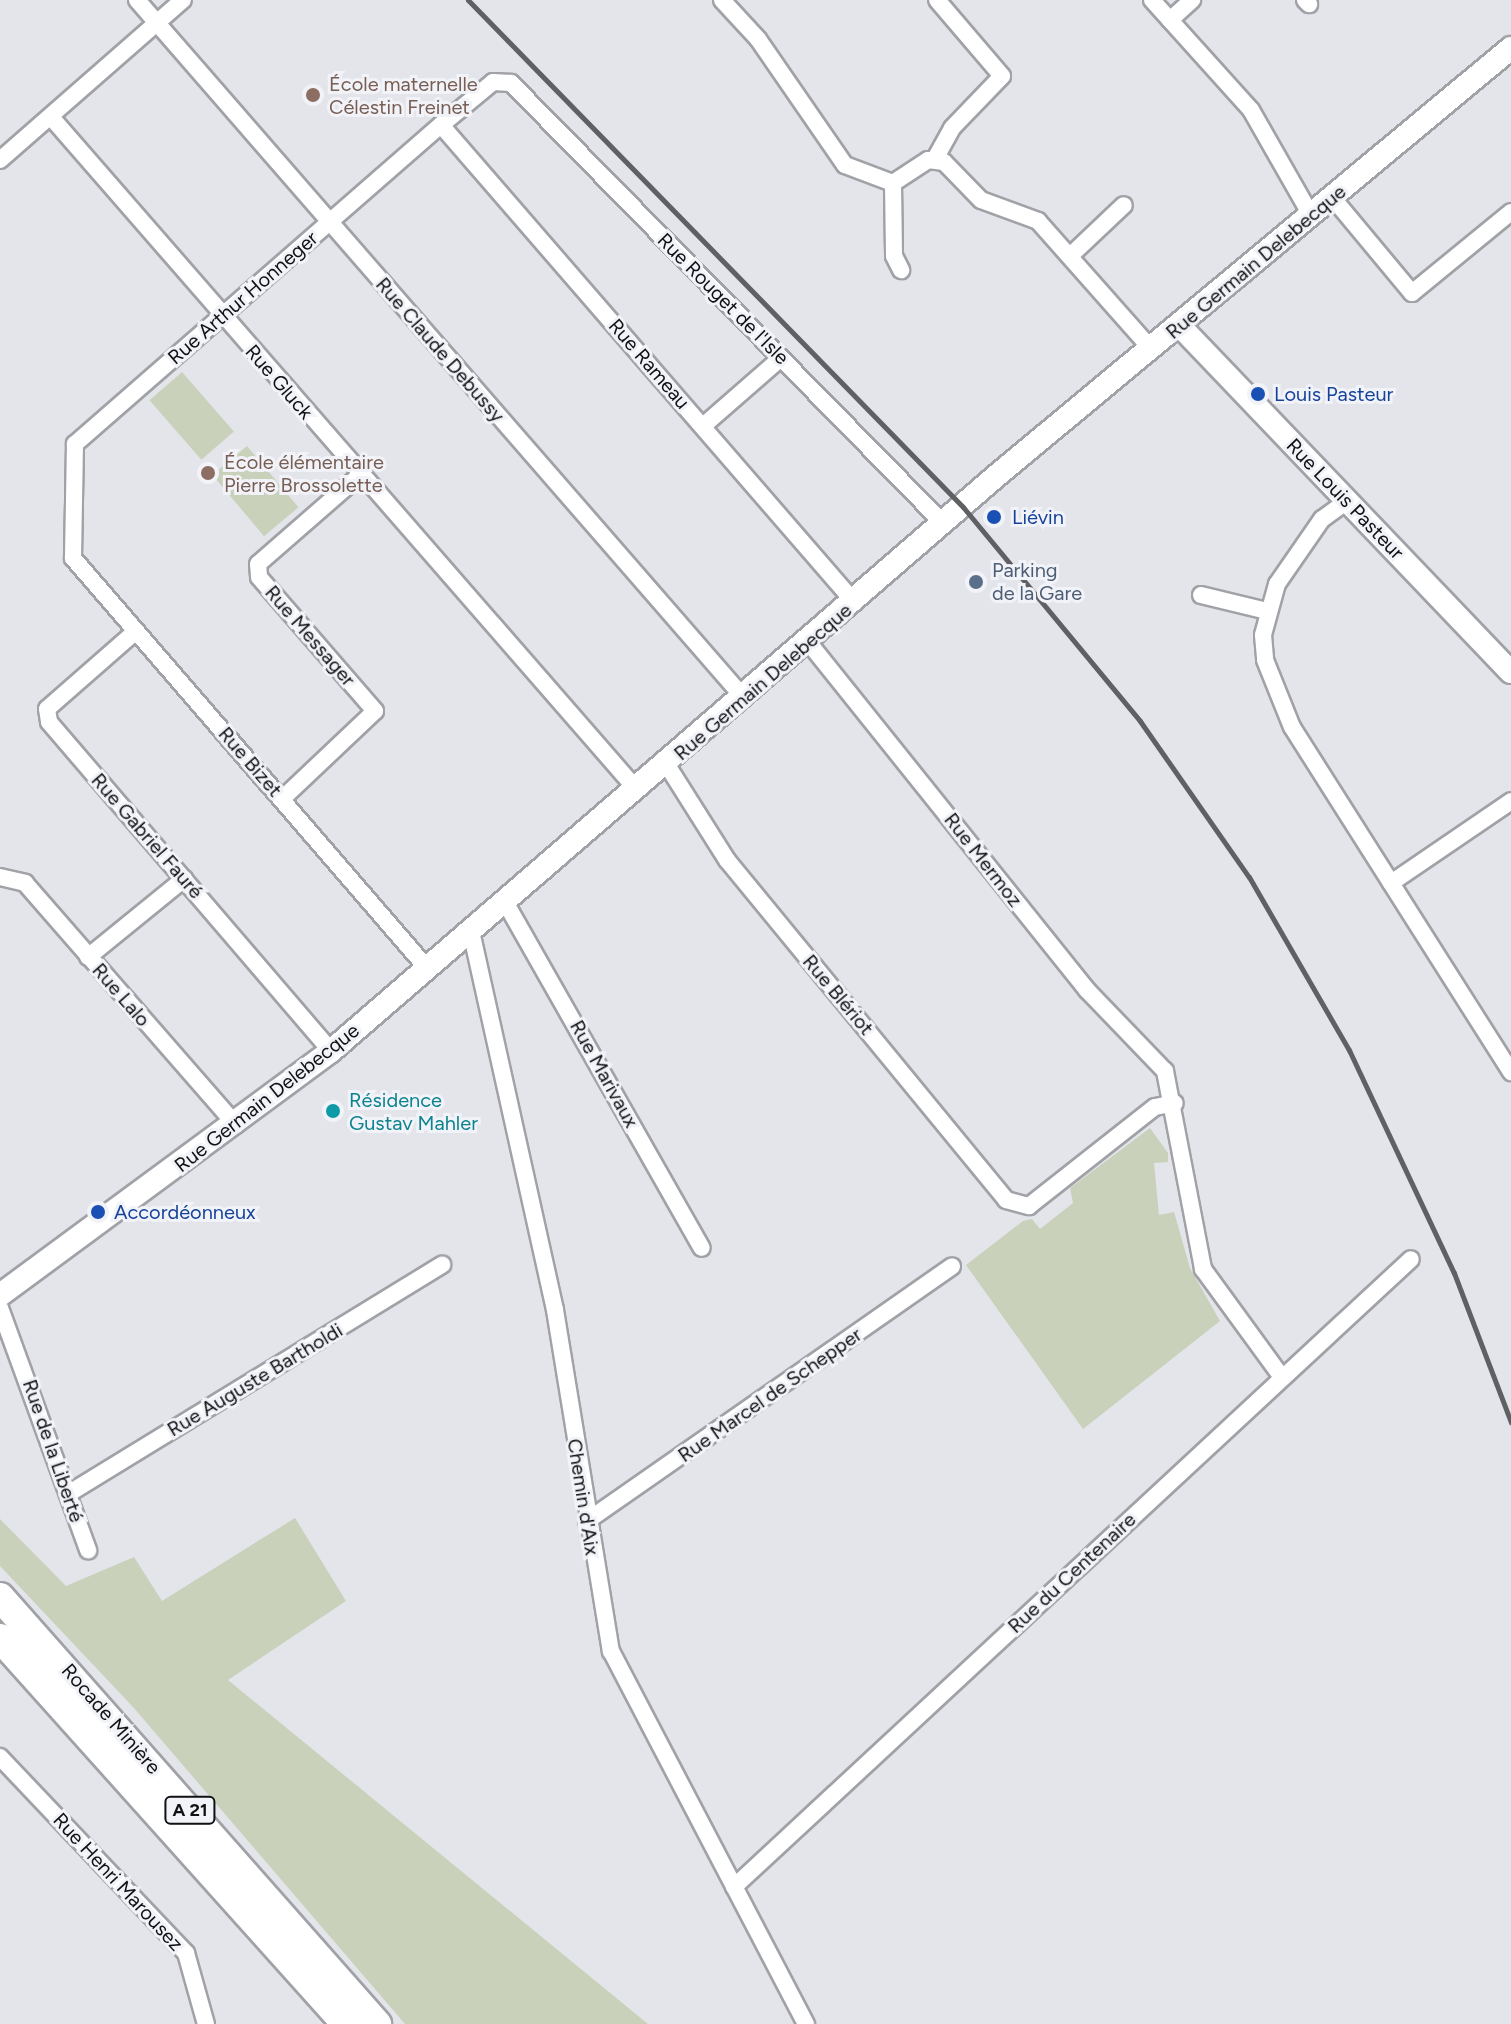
<!DOCTYPE html>
<html>
<head>
<meta charset="utf-8">
<style>
  body { margin:0 }
  #map { position:relative; width:1511px; height:2024px; overflow:hidden; background:#e3e5eb; font-family:Figtree,sans-serif }
  div>[style] { position:absolute }
  [style*='--x'] { left:calc(var(--x)*1px); top:calc(var(--y)*1px); width:calc(var(--w)*1px); rotate:calc(var(--a)*1deg) }
  .green>* { inset:0; background:#cad1ba; transform-origin:0 0 }
  .roads { filter:drop-shadow(2px 0 #a0a2a7) drop-shadow(-2px 0 #a0a2a7) drop-shadow(0 2px #a0a2a7) drop-shadow(0 -2px #a0a2a7) }
  .street>* { height:16px; margin:-8px; padding:0 8px; transform-origin:8px; border-radius:8px; background:#fff }
  .secondary>* { height:22px; margin:-11px; padding:0 11px; transform-origin:11px; border-radius:11px; background:#fff }
  .highway>* { height:28px; margin:-14px; padding:0 14px; transform-origin:14px; border-radius:14px; background:#fff }
  .rail>* { height:5px; margin:-2.5px; padding:0 2.5px; transform-origin:2.5px; border-radius:2.5px; background:#5f6063 }
  .dots>* { width:22px; height:22px; translate:-50% -50%; box-sizing:border-box; border:4px solid #f1f3f8; border-radius:50% }
  span { translate:-50% -50%; white-space:nowrap; text-align:center; line-height:1.15; -webkit-text-stroke:6px #f1f3f8; paint-order:stroke }
  .shield-label span { padding:2px 6px; background:#f1f3f8; border:2px solid; border-radius:6px; -webkit-text-stroke-width:0 }
  .shield-label { font-size:18px; color:#101112; font-weight:700 }
  .education-label { font-size:20px; color:#785e54 }
  .left { translate:0 -50%; text-align:left }
  .street-label { font-size:20px; color:#101112 }
  .transit-label { font-size:20px; color:#164399 }
  .service-label { font-size:20px; color:#4e5e75 }
  .culture-label { font-size:20px; color:#0d838f }
</style>
</head>
<body>
<div id="map">
  <div class="green">
    <div style="left:182px;top:372px;width:79px;height:43px;rotate:49deg"></div>
    <div style="left:247px;top:446px;width:80px;height:45px;rotate:50deg"></div>
    <div style="clip-path:polygon(1150px 1128px,1168px 1153px,1168px 1162px,1154px 1163px,1159px 1215px,1174px 1212px,1190px 1268px,1220px 1321px,1083px 1429px,966px 1265px,1023px 1221px,1032px 1219px,1040px 1229px,1073px 1203px,1070px 1188px)"></div>
    <div style="clip-path:polygon(295px 1518px,346px 1601px,228px 1680px,648px 2024px,405px 2024px,133px 1707px,0 1566px,0 1519px,66px 1586px,134px 1557px,162px 1601px)"></div>
  </div>
  <div class="roads">
    <div class="street">
      <div style="--x:137;--y:0;--w:925;--a:48.99"></div>
      <div style="--x:722;--y:0;--w:53;--a:47.3"></div>
      <div style="--x:758;--y:39;--w:153;--a:55.4"></div>
      <div style="--x:845;--y:165;--w:51;--a:20.6"></div>
      <div style="--x:893;--y:183;--w:42;--a:-33.3"></div>
      <div style="--x:928;--y:160;--w:16;--a:7"></div>
      <div style="--x:944;--y:162;--w:53;--a:45.8"></div>
      <div style="--x:981;--y:200;--w:61;--a:20.2"></div>
      <div style="--x:1038;--y:221;--w:172;--a:48.5"></div>
      <div style="--x:1152;--y:0;--w:148;--a:48"></div>
      <div style="--x:1251;--y:110;--w:121;--a:60.3"></div>
      <div style="--x:1305;--y:0;--w:6;--a:45"></div>
      <div style="--x:1170;--y:20;--w:30;--a:-42"></div>
      <div style="--x:51;--y:117;--w:892;--a:48.95"></div>
      <div style="--x:441;--y:125;--w:632;--a:49.1"></div>
      <div style="--x:935;--y:159;--w:35;--a:-61"></div>
      <div style="--x:952;--y:128;--w:72;--a:-46.1"></div>
      <div style="--x:1002;--y:76;--w:100;--a:-130.5"></div>
      <div style="--x:0;--y:160;--w:243;--a:-41.2"></div>
      <div style="--x:893;--y:183;--w:73;--a:89.2"></div>
      <div style="--x:894;--y:256;--w:16;--a:63"></div>
      <div style="--x:1332;--y:197;--w:125;--a:50.2"></div>
      <div style="--x:1412;--y:293;--w:128;--a:-39.3"></div>
      <div style="--x:1070;--y:256;--w:74;--a:-43.4"></div>
      <div style="--x:703;--y:426;--w:103;--a:-41.1"></div>
      <div style="--x:1347;--y:501;--w:31;--a:144"></div>
      <div style="--x:1322;--y:519;--w:79;--a:124.7"></div>
      <div style="--x:1277;--y:584;--w:53;--a:105.4"></div>
      <div style="--x:1263;--y:635;--w:25;--a:85"></div>
      <div style="--x:1265;--y:660;--w:72;--a:68.1"></div>
      <div style="--x:1292;--y:727;--w:409;--a:57.6"></div>
      <div style="--x:1201;--y:595;--w:68;--a:13.6"></div>
      <div style="--x:136;--y:631;--w:118;--a:138.8"></div>
      <div style="--x:47;--y:709;--w:13;--a:81"></div>
      <div style="--x:49;--y:722;--w:433;--a:49.4"></div>
      <div style="--x:809;--y:643;--w:445;--a:51.3"></div>
      <div style="--x:1087;--y:990;--w:112;--a:46.1"></div>
      <div style="--x:1165;--y:1071;--w:202;--a:79.1"></div>
      <div style="--x:1203;--y:1269;--w:132;--a:53.9"></div>
      <div style="--x:667;--y:765;--w:112;--a:57.7"></div>
      <div style="--x:727;--y:860;--w:440;--a:50.6"></div>
      <div style="--x:1006;--y:1200;--w:24;--a:15"></div>
      <div style="--x:1029;--y:1206;--w:160;--a:-38.2"></div>
      <div style="--x:1155;--y:1107;--w:20;--a:-11"></div>
      <div style="--x:282;--y:799;--w:128;--a:-43.4"></div>
      <div style="--x:375;--y:711;--w:177;--a:-130.9"></div>
      <div style="--x:259;--y:577;--w:13;--a:-94"></div>
      <div style="--x:258;--y:564;--w:137;--a:-41.1"></div>
      <div style="--x:0;--y:877;--w:26;--a:13"></div>
      <div style="--x:25;--y:883;--w:321;--a:48.9"></div>
      <div style="--x:1391;--y:883;--w:145;--a:-34.3"></div>
      <div style="--x:504;--y:900;--w:400;--a:60.4"></div>
      <div style="--x:471;--y:931;--w:388;--a:77.5"></div>
      <div style="--x:555;--y:1310;--w:346;--a:80.7"></div>
      <div style="--x:611;--y:1651;--w:421;--a:62.4"></div>
      <div style="--x:88;--y:957;--w:124;--a:-39.1"></div>
      <div style="--x:426;--y:967;--w:540;--a:-130.8"></div>
      <div style="--x:73;--y:558;--w:114;--a:-89"></div>
      <div style="--x:75;--y:444;--w:486;--a:-41.1"></div>
      <div style="--x:441;--y:125;--w:67;--a:-39.6"></div>
      <div style="--x:493;--y:82;--w:18;--a:3"></div>
      <div style="--x:511;--y:83;--w:617;--a:45.53"></div>
      <div style="--x:0;--y:1308;--w:258;--a:70"></div>
      <div style="--x:68;--y:1494;--w:439;--a:-31.5"></div>
      <div style="--x:587;--y:1521;--w:445;--a:-34.9"></div>
      <div style="--x:0;--y:1757;--w:270;--a:46.5"></div>
      <div style="--x:186;--y:1953;--w:74;--a:74.3"></div>
      <div style="--x:734;--y:1887;--w:923;--a:-42.85"></div>
    </div>
    <div class="secondary">
      <div style="--x:1179;--y:325;--w:480;--a:46.3"></div>
      <div style="--x:0;--y:1295;--w:411;--a:-36.4"></div>
      <div style="--x:331;--y:1051;--w:878;--a:-40.84"></div>
      <div style="--x:995;--y:477;--w:671;--a:-39.74"></div>
    </div>
    <div class="highway">
      <div style="--x:0;--y:1597;--w:570;--a:48.56"></div>
      <div style="--x:0;--y:1638;--w:518;--a:48.13"></div>
    </div>
  </div>
  <div class="rail">
    <div style="--x:468;--y:0;--w:709;--a:45.69"></div>
    <div style="--x:963;--y:507;--w:278;--a:50.4"></div>
    <div style="--x:1140;--y:721;--w:190;--a:55.1"></div>
    <div style="--x:1249;--y:877;--w:200;--a:60"></div>
    <div style="--x:1349;--y:1050;--w:246;--a:64.8"></div>
    <div style="--x:1454;--y:1273;--w:160;--a:69.1"></div>
  </div>
  <div class="dots">
    <div style="left:313px;top:95px;background:#8d6e63"></div>
    <div style="left:1258px;top:394px;background:#1a4fb4"></div>
    <div style="left:208px;top:473px;background:#8d6e63"></div>
    <div style="left:994px;top:517px;background:#1a4fb4"></div>
    <div style="left:976px;top:582px;background:#5c6f8a"></div>
    <div style="left:333px;top:1111px;background:#0f9aa8"></div>
    <div style="left:98px;top:1212px;background:#1a4fb4"></div>
  </div>
  <div class="shield-label">
    <span style="left:190px;top:1810px">A 21</span>
  </div>
  <div class="education-label">
    <span class="left" style="left:329px;top:96px">École maternelle<br>Célestin Freinet</span>
    <span class="left" style="left:224px;top:474px">École élémentaire<br>Pierre Brossolette</span>
  </div>
  <div class="street-label">
    <span style="left:1256px;top:262px;rotate:-40deg">Rue Germain Delebecque</span>
    <span style="left:243px;top:298px;rotate:-41deg">Rue Arthur Honneger</span>
    <span style="left:723px;top:299px;rotate:45deg">Rue Rouget de l'Isle</span>
    <span style="left:440px;top:350px;rotate:49deg">Rue Claude Debussy</span>
    <span style="left:649px;top:364px;rotate:49deg">Rue Rameau</span>
    <span style="left:279px;top:382px;rotate:49deg">Rue Gluck</span>
    <span style="left:1345px;top:499px;rotate:46deg">Rue Louis Pasteur</span>
    <span style="left:310px;top:636px;rotate:49deg">Rue Messager</span>
    <span style="left:763px;top:682px;rotate:-41deg">Rue Germain Delebecque</span>
    <span style="left:250px;top:762px;rotate:49deg">Rue Bizet</span>
    <span style="left:147px;top:836px;rotate:49deg">Rue Gabriel Fauré</span>
    <span style="left:983px;top:860px;rotate:52deg">Rue Mermoz</span>
    <span style="left:121px;top:995px;rotate:49deg">Rue Lalo</span>
    <span style="left:838px;top:995px;rotate:50deg">Rue Blériot</span>
    <span style="left:604px;top:1074px;rotate:61deg">Rue Marivaux</span>
    <span style="left:267px;top:1098px;rotate:-38deg">Rue Germain Delebecque</span>
    <span style="left:255px;top:1380px;rotate:-31deg">Rue Auguste Bartholdi</span>
    <span style="left:770px;top:1395px;rotate:-35deg">Rue Marcel de Schepper</span>
    <span style="left:53px;top:1451px;rotate:71deg">Rue de la Liberté</span>
    <span style="left:583px;top:1497px;rotate:81deg">Chemin d'Aix</span>
    <span style="left:1072px;top:1573px;rotate:-43deg">Rue du Centenaire</span>
    <span style="left:111px;top:1719px;rotate:49deg">Rocade Minière</span>
    <span style="left:118px;top:1882px;rotate:47deg">Rue Henri Marousez</span>
  </div>
  <div class="transit-label">
    <span class="left" style="left:1274px;top:394px">Louis Pasteur</span>
    <span class="left" style="left:1012px;top:517px">Liévin</span>
    <span class="left" style="left:114px;top:1212px">Accordéonneux</span>
  </div>
  <div class="service-label">
    <span class="left" style="left:992px;top:582px">Parking<br>de la Gare</span>
  </div>
  <div class="culture-label">
    <span class="left" style="left:349px;top:1112px">Résidence<br>Gustav Mahler</span>
  </div>
</div>
</body>
</html>
